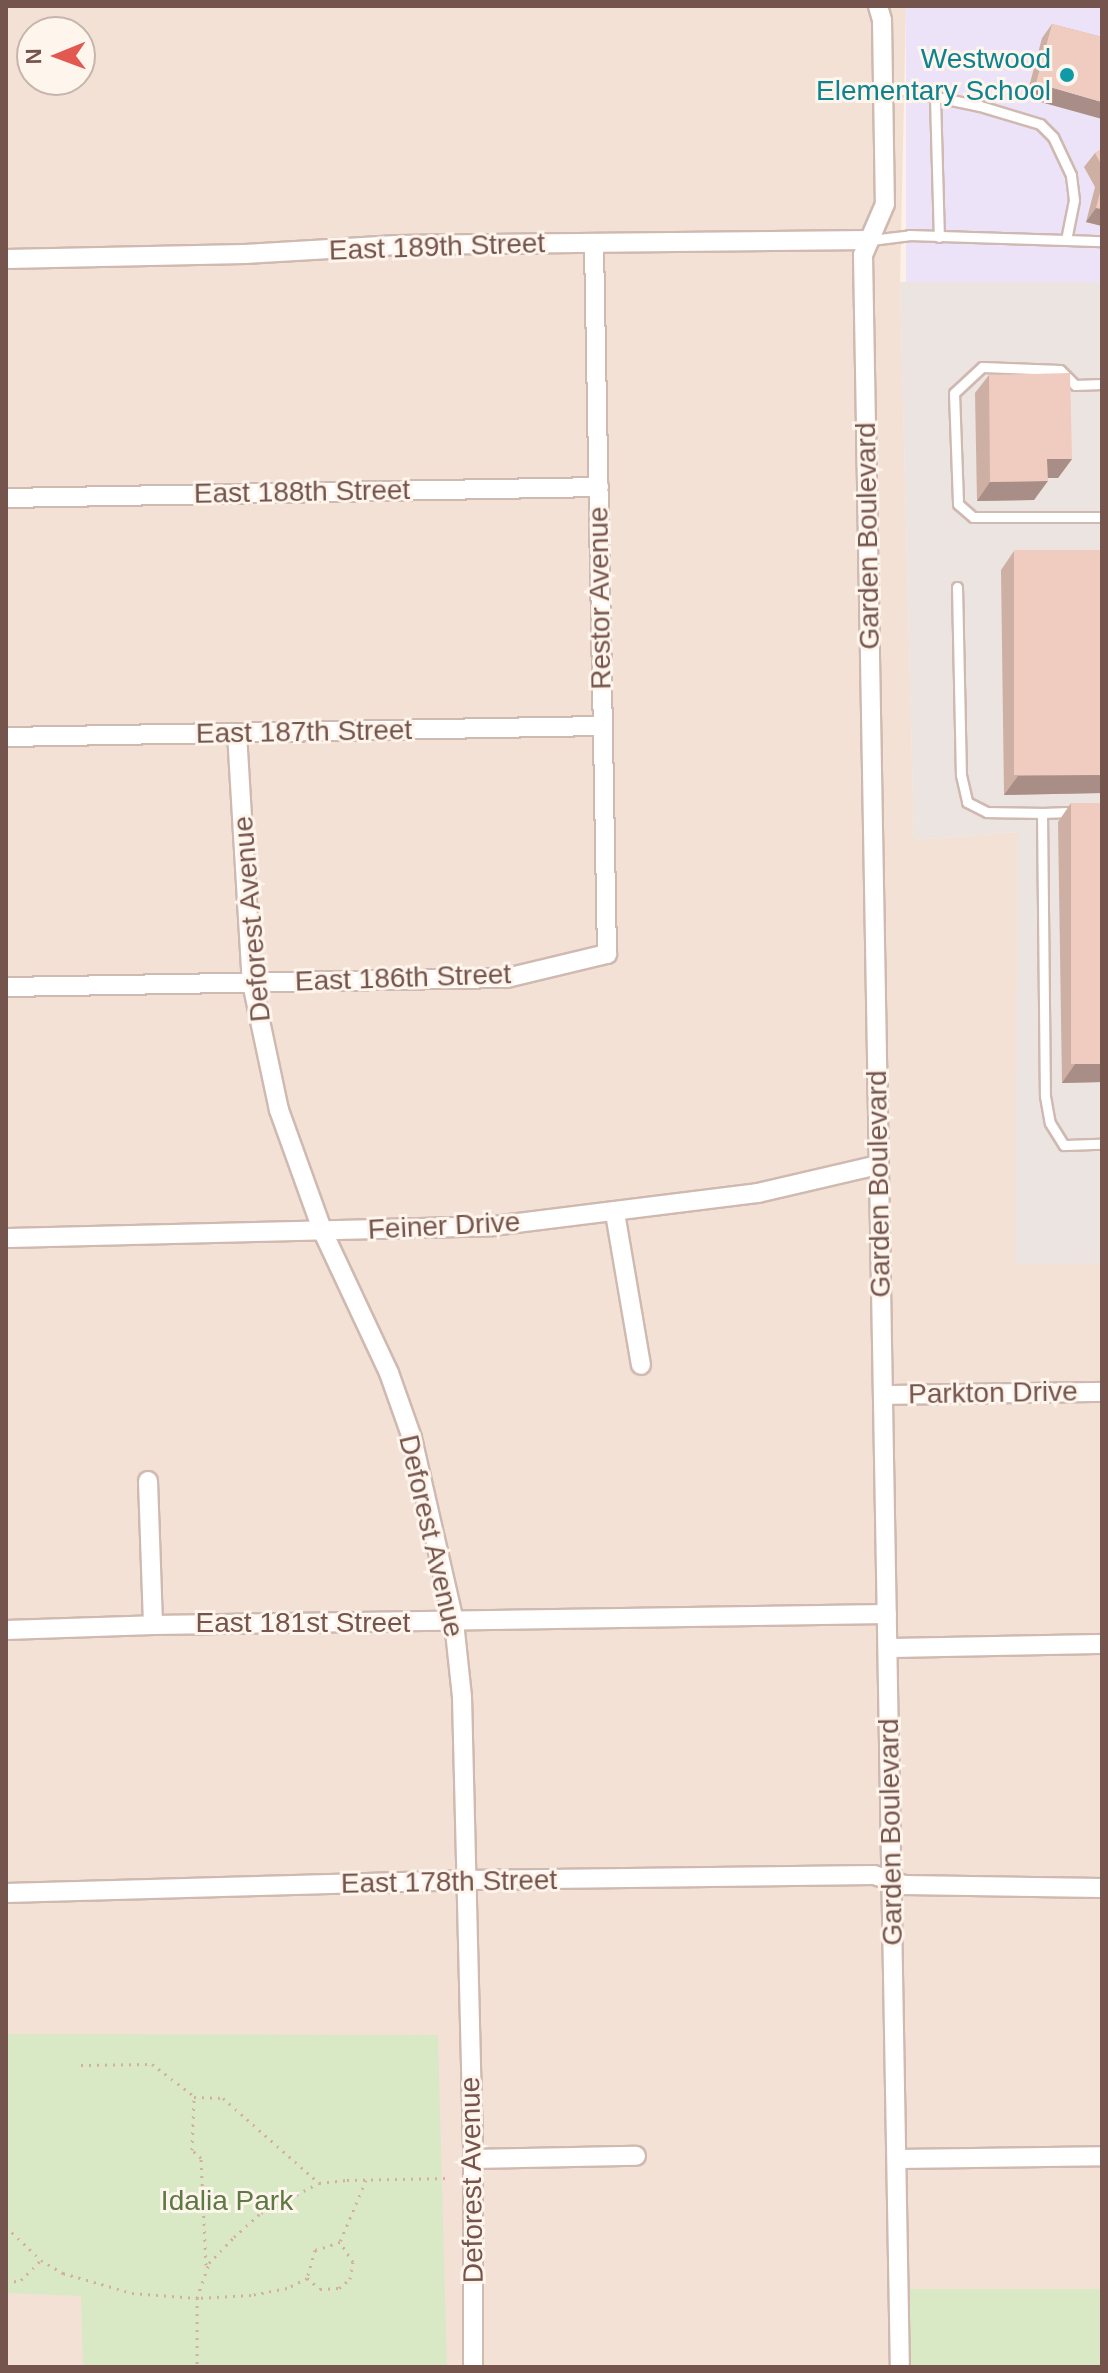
<!DOCTYPE html>
<html>
<head>
<meta charset="utf-8">
<style>
  body { margin:0 }
  #map { position:relative; width:1108px; height:2373px; overflow:hidden; background:#fcf0e7; font-family:Helvetica,sans-serif }
  div>[style] { position:absolute }
  [style*='--x'] { left:calc(var(--x)*1px); top:calc(var(--y)*1px); width:calc(var(--w)*1px); rotate:calc(var(--a)*1deg) }
  .residential>* { inset:0; background:#f3e1d5 }
  .industrial>* { inset:0; background:#ece4e0 }
  .education>* { inset:0; background:#ede3f8; transform-origin:0 0 }
  .green>* { inset:0; background:#dae9c5; transform-origin:0 0 }
  .path>* { height:3px; margin-top:-1.5px; transform-origin:0; background:repeating-linear-gradient(90deg,#d5aea2 0 2px,transparent 0 8px) }
  .roads { filter:drop-shadow(2px 0 #cfb9b0) drop-shadow(-2px 0 #cfb9b0) drop-shadow(0 2px #cfb9b0) drop-shadow(0 -2px #cfb9b0) }
  .service>* { height:9px; margin:-4.5px; padding:0 4.5px; transform-origin:4.5px; border-radius:4.5px; background:#fff }
  .minor>* { height:18px; margin:-9px; padding:0 9px; transform-origin:9px; border-radius:9px; background:#fff }
  .wall>* { inset:0; background:#ceafa4 }
  .shaded-wall>* { inset:0; background:#a88e86 }
  .building>* { inset:0; background:#f0cbbf; transform-origin:0 0 }
  .dots>* { width:22px; height:22px; translate:-50% -50%; box-sizing:border-box; border:4px solid #fef5ed; border-radius:50% }
  span { translate:-50% -50%; white-space:nowrap; text-align:center; line-height:1.15; -webkit-text-stroke:6px #fef5ed; paint-order:stroke }
  .culture-label { font-size:28px; color:#0d838f }
  .right { translate:-100% -50%; text-align:right }
  .street-label { font-size:28px; color:#74544c }
  .park-label { font-size:28px; color:#5d7944 }
  .frame { position:absolute; inset:0; border:8px solid #74544c; pointer-events:none }
  .north { position:absolute; left:16px; top:16px; width:80px; height:80px; box-sizing:border-box; background:#fef5ed; border:2px solid #c7b5ad; border-radius:50%; rotate:269deg; font-size:22px; font-weight:700; line-height:32px; text-align:center; color:#74544c }
  .north::after { content:''; display:block; margin:auto; width:28px; height:36px; background:#e15951; clip-path:polygon(50% 0,100% 100%,50% 72%,0 100%) }
</style>
</head>
<body>
<div id="map">
  <div class="residential">
    <div style="clip-path:polygon(evenodd,6px 6px,906px 6px,900px 282px,914px 840px,1018px 832px,1016px 1264px,1102px 1263px,1102px 2367px,6px 2367px,6px 6px,32px 32px,80px 32px,80px 80px,32px 80px,32px 32px)"></div>
  </div>
  <div class="industrial">
    <div style="clip-path:polygon(1102px 279px,1102px 1263px,1015px 1265px,1018px 832px,914px 840px,900px 282px)"></div>
  </div>
  <div class="education">
    <div style="left:906px;top:6px;width:196px;height:276px"></div>
  </div>
  <div class="green">
    <div style="clip-path:polygon(6px 2034px,438px 2035px,447px 2367px,83px 2367px,81px 2296px,6px 2293px)"></div>
    <div style="left:1102px;top:2289px;width:78px;height:203px;rotate:90deg"></div>
  </div>
  <div class="path">
    <div style="--x:81;--y:2065;--w:71;--a:-0.8"></div>
    <div style="--x:152;--y:2064;--w:53;--a:37.3"></div>
    <div style="--x:366;--y:2180;--w:67;--a:112.8"></div>
    <div style="--x:340;--y:2242;--w:26;--a:162"></div>
    <div style="--x:315;--y:2250;--w:29;--a:106"></div>
    <div style="--x:307;--y:2278;--w:22;--a:153"></div>
    <div style="--x:287;--y:2288;--w:37;--a:169"></div>
    <div style="--x:251;--y:2295;--w:54;--a:176.8"></div>
    <div style="--x:197;--y:2298;--w:37;--a:-71"></div>
    <div style="--x:209;--y:2263;--w:36;--a:-46"></div>
    <div style="--x:234;--y:2237;--w:36;--a:-42"></div>
    <div style="--x:261;--y:2213;--w:65;--a:-27.3"></div>
    <div style="--x:319;--y:2183;--w:28;--a:-6"></div>
    <div style="--x:347;--y:2180;--w:103;--a:-1.1"></div>
    <div style="--x:6;--y:2227;--w:48;--a:43.3"></div>
    <div style="--x:41;--y:2260;--w:26;--a:31"></div>
    <div style="--x:63;--y:2273;--w:72;--a:16.2"></div>
    <div style="--x:132;--y:2293;--w:65;--a:4.4"></div>
    <div style="--x:197;--y:2298;--w:69;--a:90"></div>
    <div style="--x:206;--y:2265;--w:107;--a:-92.7"></div>
    <div style="--x:201;--y:2158;--w:12;--a:-138"></div>
    <div style="--x:192;--y:2150;--w:53;--a:-87.8"></div>
    <div style="--x:194;--y:2097;--w:29;--a:2"></div>
    <div style="--x:223;--y:2098;--w:127;--a:41.5"></div>
    <div style="--x:307;--y:2278;--w:17;--a:40"></div>
    <div style="--x:320;--y:2289;--w:19;--a:-3"></div>
    <div style="--x:339;--y:2288;--w:14;--a:-39"></div>
    <div style="--x:350;--y:2279;--w:17;--a:-80"></div>
    <div style="--x:353;--y:2262;--w:24;--a:-123"></div>
    <div style="--x:6;--y:2283;--w:15;--a:-11"></div>
    <div style="--x:21;--y:2280;--w:28;--a:-45"></div>
  </div>
  <div class="roads">
    <div class="service">
      <div style="--x:935;--y:97;--w:140;--a:88.4"></div>
      <div style="--x:871;--y:240;--w:38;--a:-7"></div>
      <div style="--x:909;--y:235;--w:157;--a:1.8"></div>
      <div style="--x:1066;--y:240;--w:41;--a:-78.7"></div>
      <div style="--x:1074;--y:200;--w:25;--a:-97"></div>
      <div style="--x:1071;--y:175;--w:42;--a:-115.3"></div>
      <div style="--x:1053;--y:137;--w:18;--a:-135"></div>
      <div style="--x:1040;--y:124;--w:63;--a:-163.3"></div>
      <div style="--x:980;--y:106;--w:99;--a:-168.3"></div>
      <div style="--x:1066;--y:240;--w:36;--a:2"></div>
      <div style="--x:1102;--y:384;--w:27;--a:178"></div>
      <div style="--x:1075;--y:385;--w:21;--a:-135"></div>
      <div style="--x:1060;--y:370;--w:78;--a:-177.8"></div>
      <div style="--x:982;--y:367;--w:38;--a:137"></div>
      <div style="--x:954;--y:393;--w:111;--a:87.9"></div>
      <div style="--x:958;--y:504;--w:20;--a:41"></div>
      <div style="--x:973;--y:517;--w:129;--a:0"></div>
      <div style="--x:957;--y:587;--w:188;--a:88.8"></div>
      <div style="--x:961;--y:775;--w:28;--a:77"></div>
      <div style="--x:967;--y:802;--w:22;--a:27"></div>
      <div style="--x:987;--y:812;--w:55;--a:1"></div>
      <div style="--x:1042;--y:813;--w:283;--a:89.4"></div>
      <div style="--x:1045;--y:1096;--w:27;--a:80"></div>
      <div style="--x:1050;--y:1123;--w:26;--a:58"></div>
      <div style="--x:1064;--y:1145;--w:38;--a:-2"></div>
      <div style="--x:1042;--y:813;--w:33;--a:-2"></div>
    </div>
    <div class="minor">
      <div style="--x:878;--y:6;--w:15;--a:74"></div>
      <div style="--x:882;--y:20;--w:184;--a:89.1"></div>
      <div style="--x:885;--y:204;--w:56;--a:113.3"></div>
      <div style="--x:863;--y:255;--w:2112;--a:89"></div>
      <div style="--x:6;--y:259;--w:239;--a:-1.2"></div>
      <div style="--x:245;--y:254;--w:152;--a:-3.4"></div>
      <div style="--x:397;--y:245;--w:471;--a:-0.6"></div>
      <div style="--x:6;--y:498;--w:593;--a:-1.06"></div>
      <div style="--x:237;--y:733;--w:250;--a:86.6"></div>
      <div style="--x:252;--y:983;--w:130;--a:78"></div>
      <div style="--x:279;--y:1110;--w:130;--a:70.2"></div>
      <div style="--x:323;--y:1232;--w:156;--a:64.9"></div>
      <div style="--x:389;--y:1373;--w:69;--a:70.5"></div>
      <div style="--x:412;--y:1438;--w:189;--a:77.1"></div>
      <div style="--x:454;--y:1622;--w:75;--a:83.9"></div>
      <div style="--x:462;--y:1697;--w:462;--a:88.6"></div>
      <div style="--x:473;--y:2159;--w:208;--a:90"></div>
      <div style="--x:6;--y:737;--w:597;--a:-1.06"></div>
      <div style="--x:6;--y:987;--w:501;--a:-1.03"></div>
      <div style="--x:507;--y:978;--w:103;--a:-13.5"></div>
      <div style="--x:607;--y:954;--w:711;--a:-91.05"></div>
      <div style="--x:615;--y:1213;--w:154;--a:80.3"></div>
      <div style="--x:6;--y:1238;--w:487;--a:-1.4"></div>
      <div style="--x:493;--y:1226;--w:267;--a:-7.1"></div>
      <div style="--x:758;--y:1193;--w:123;--a:-13.1"></div>
      <div style="--x:884;--y:1395;--w:218;--a:-0.8"></div>
      <div style="--x:148;--y:1481;--w:144;--a:88"></div>
      <div style="--x:6;--y:1630;--w:147;--a:-1.9"></div>
      <div style="--x:153;--y:1625;--w:734;--a:-0.86"></div>
      <div style="--x:888;--y:1648;--w:214;--a:-1.1"></div>
      <div style="--x:6;--y:1893;--w:459;--a:-1.6"></div>
      <div style="--x:465;--y:1880;--w:409;--a:-0.7"></div>
      <div style="--x:874;--y:1875;--w:33;--a:18"></div>
      <div style="--x:905;--y:1885;--w:197;--a:0.9"></div>
      <div style="--x:473;--y:2159;--w:163;--a:-1.1"></div>
      <div style="--x:897;--y:2159;--w:205;--a:-0.8"></div>
    </div>
  </div>
  <div class="wall">
    <div style="clip-path:polygon(1052px 24px,1102px 37px,1026px 98px,1042px 38px)"></div>
    <div style="clip-path:polygon(1102px 149px,1102px 226px,1086px 222px,1095px 187px,1084px 167px,1095px 153px)"></div>
    <div style="clip-path:polygon(989px 375px,1072px 459px,1058px 478px,1048px 478px,1034px 500px,977px 501px,975px 393px)"></div>
    <div style="clip-path:polygon(1014px 551px,1102px 793px,1004px 795px,1001px 570px)"></div>
    <div style="clip-path:polygon(1071px 803px,1102px 803px,1102px 1082px,1062px 1083px,1058px 822px)"></div>
  </div>
  <div class="shaded-wall">
    <div style="clip-path:polygon(1036px 83px,1102px 102px,1102px 119px,1026px 98px)"></div>
    <div style="clip-path:polygon(1096px 208px,1102px 209px,1102px 226px,1086px 222px)"></div>
    <div style="clip-path:polygon(1047px 459px,1072px 459px,1058px 478px,1034px 478px)"></div>
    <div style="clip-path:polygon(1048px 481px,1034px 500px,977px 501px,990px 482px)"></div>
    <div style="clip-path:polygon(1102px 775px,1102px 793px,1004px 795px,1018px 776px)"></div>
    <div style="clip-path:polygon(1102px 1063px,1102px 1082px,1062px 1083px,1075px 1064px)"></div>
  </div>
  <div class="building">
    <div style="clip-path:polygon(1052px 24px,1102px 37px,1102px 102px,1036px 83px)"></div>
    <div style="clip-path:polygon(1102px 149px,1102px 166px,1095px 153px)"></div>
    <div style="clip-path:polygon(1102px 185px,1102px 209px,1096px 208px)"></div>
    <div style="clip-path:polygon(1070px 373px,1072px 459px,1047px 459px,1048px 481px,990px 482px,989px 375px)"></div>
    <div style="left:1102px;top:550px;width:225px;height:88px;rotate:90deg"></div>
    <div style="left:1071px;top:803px;width:31px;height:261px"></div>
  </div>
  <div class="dots">
    <div style="left:1067px;top:75px;background:#0f9aa8"></div>
  </div>
  <div class="culture-label">
    <span class="right" style="left:1051px;top:75px">Westwood<br>Elementary School</span>
  </div>
  <div class="street-label">
    <span style="left:437px;top:247px;rotate:-2deg">East 189th Street</span>
    <span style="left:302px;top:492px;rotate:-1deg">East 188th Street</span>
    <span style="left:868px;top:536px;rotate:-91deg">Garden Boulevard</span>
    <span style="left:600px;top:598px;rotate:-91deg">Restor Avenue</span>
    <span style="left:304px;top:732px;rotate:-1deg">East 187th Street</span>
    <span style="left:252px;top:919px;rotate:-95deg">Deforest Avenue</span>
    <span style="left:403px;top:978px;rotate:-2deg">East 186th Street</span>
    <span style="left:879px;top:1184px;rotate:-91deg">Garden Boulevard</span>
    <span style="left:444px;top:1226px;rotate:-3deg">Feiner Drive</span>
    <span style="left:993px;top:1393px;rotate:-1deg">Parkton Drive</span>
    <span style="left:431px;top:1536px;rotate:77deg">Deforest Avenue</span>
    <span style="left:303px;top:1623px">East 181st Street</span>
    <span style="left:891px;top:1832px;rotate:-91deg">Garden Boulevard</span>
    <span style="left:449px;top:1882px;rotate:-1deg">East 178th Street</span>
    <span style="left:472px;top:2180px;rotate:-91deg">Deforest Avenue</span>
  </div>
  <div class="park-label">
    <span style="left:227px;top:2201px">Idalia Park</span>
  </div>
  <div class="frame"></div>
  <div class="north">N</div>
</div>
</body>
</html>
